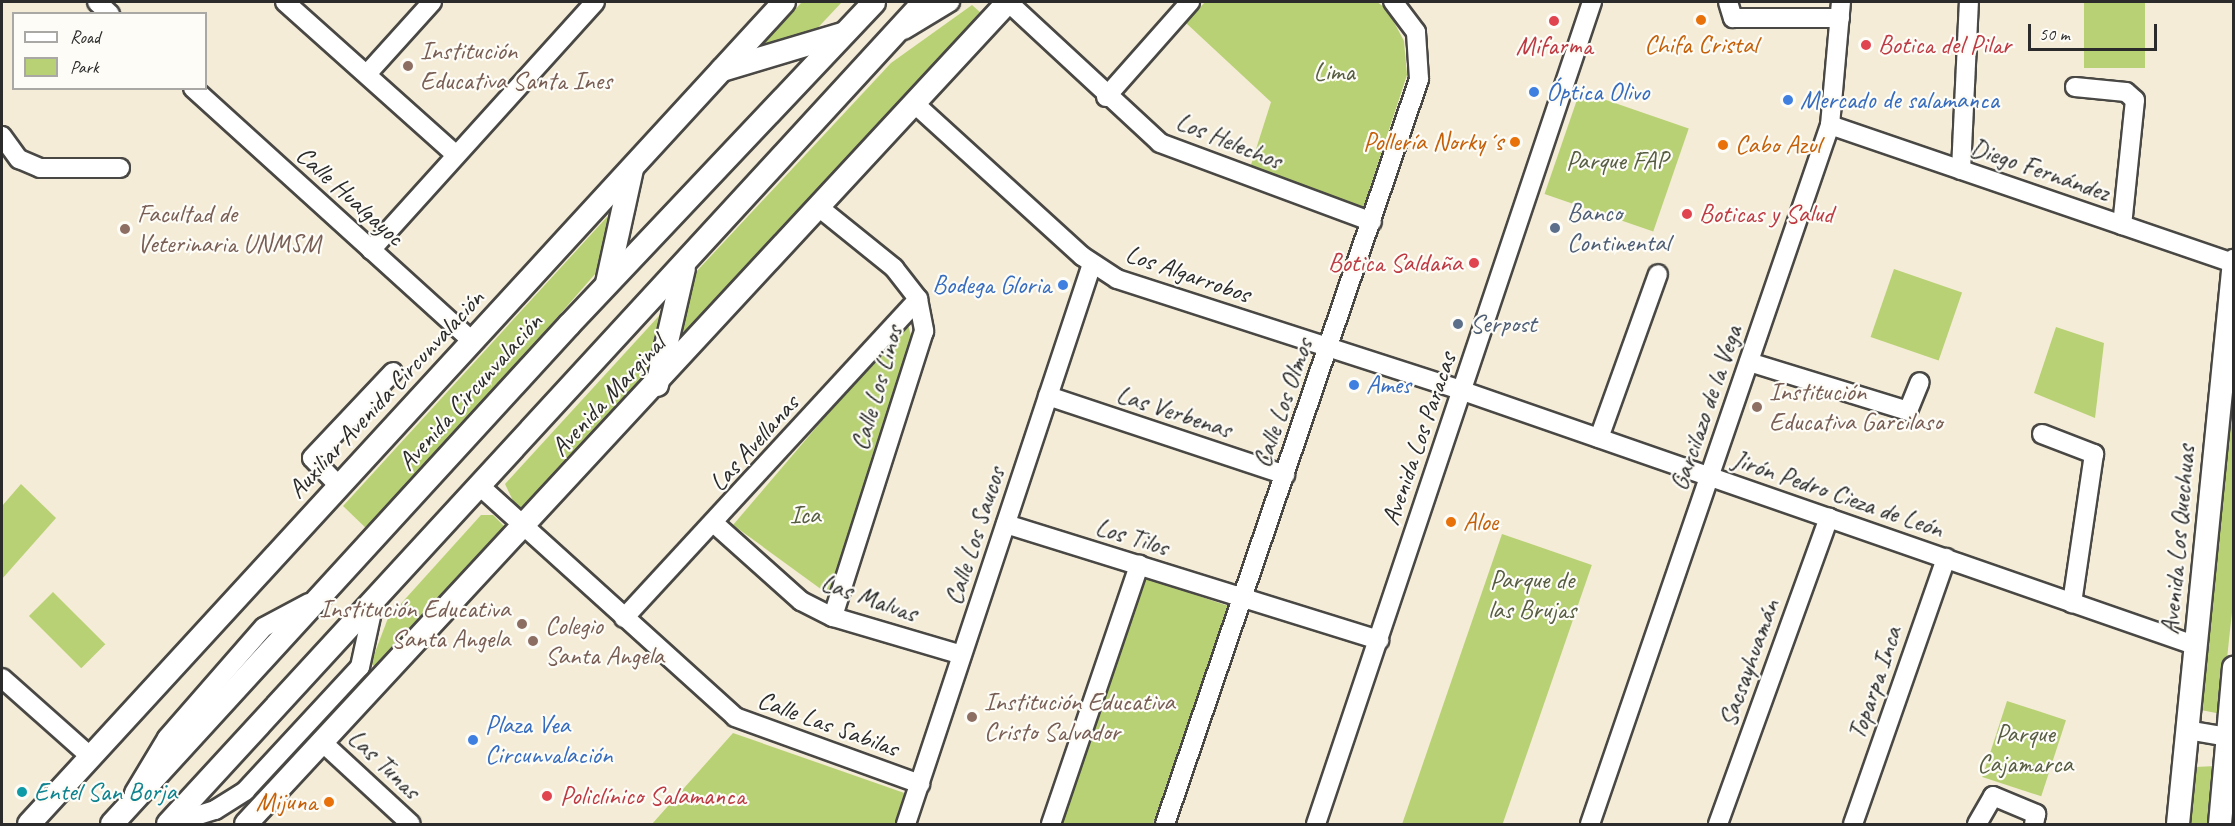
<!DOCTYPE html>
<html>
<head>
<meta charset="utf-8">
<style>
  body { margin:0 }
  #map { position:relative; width:2235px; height:826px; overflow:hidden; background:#f4ecd7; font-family:Caveat,sans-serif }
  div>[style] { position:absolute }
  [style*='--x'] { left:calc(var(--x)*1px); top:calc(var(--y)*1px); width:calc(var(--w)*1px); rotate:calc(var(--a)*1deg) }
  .green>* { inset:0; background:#b9d175; transform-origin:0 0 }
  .roads { filter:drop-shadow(2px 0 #494845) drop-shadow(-2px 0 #494845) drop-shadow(0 2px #494845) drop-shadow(0 -2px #494845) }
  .minor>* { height:18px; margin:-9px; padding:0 9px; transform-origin:9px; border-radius:9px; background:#fff }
  .major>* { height:22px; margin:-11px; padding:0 11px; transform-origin:11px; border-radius:11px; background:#fff }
  .dots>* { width:16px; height:16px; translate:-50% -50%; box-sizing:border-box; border:3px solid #fdfcf7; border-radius:50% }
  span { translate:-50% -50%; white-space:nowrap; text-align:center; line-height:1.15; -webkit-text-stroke:4.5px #fdfcf7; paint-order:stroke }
  .food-label { font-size:26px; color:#c56008 }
  .right { translate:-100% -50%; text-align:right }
  .left { translate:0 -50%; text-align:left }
  .health-label { font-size:26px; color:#be3a42 }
  .education-label { font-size:26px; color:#785e54 }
  .park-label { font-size:26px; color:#565d41 }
  .shop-label { font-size:26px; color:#366cbe }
  .street-label { font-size:26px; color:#2b2b2b }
  .service-label { font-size:26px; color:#4e5e75 }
  .culture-label { font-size:26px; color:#0d838f }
  .frame { position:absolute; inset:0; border:3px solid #2b2b2b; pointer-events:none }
  .legend { position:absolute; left:12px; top:12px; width:195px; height:78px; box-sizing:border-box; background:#fdfcf7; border:2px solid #a9a8a5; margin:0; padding:8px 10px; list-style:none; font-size:18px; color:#2b2b2b }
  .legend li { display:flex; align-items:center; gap:12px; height:30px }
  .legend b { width:30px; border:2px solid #a9a8a5 }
  .scale { position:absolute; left:2028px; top:24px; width:129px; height:27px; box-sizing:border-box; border:3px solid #2b2b2b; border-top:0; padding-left:8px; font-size:18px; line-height:21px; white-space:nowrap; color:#2b2b2b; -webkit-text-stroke:4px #fdfcf7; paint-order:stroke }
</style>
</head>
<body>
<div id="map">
  <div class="green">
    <div style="clip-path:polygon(802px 2px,842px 2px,811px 35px,748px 60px)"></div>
    <div style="clip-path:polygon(1205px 2px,1377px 2px,1387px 9px,1404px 41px,1407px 75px,1363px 209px,1250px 168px,1271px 102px,1186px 23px)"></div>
    <div style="left:2084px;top:2px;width:61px;height:66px"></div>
    <div style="clip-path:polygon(972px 5px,981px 13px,675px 356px,695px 273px,891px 63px)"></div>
    <div style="left:1580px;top:91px;width:115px;height:109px;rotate:19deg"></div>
    <div style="clip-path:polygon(617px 206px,596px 273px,370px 532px,343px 506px)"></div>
    <div style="left:1894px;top:269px;width:72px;height:72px;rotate:19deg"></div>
    <div style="clip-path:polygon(668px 306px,657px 364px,641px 395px,523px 510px,516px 507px,505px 484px)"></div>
    <div style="clip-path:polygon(907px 321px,913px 343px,829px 595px,733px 525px)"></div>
    <div style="clip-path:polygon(2056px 327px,2104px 343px,2095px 418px,2034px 393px)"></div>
    <div style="clip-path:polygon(2233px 384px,2233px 603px,2221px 714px,2201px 710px)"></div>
    <div style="clip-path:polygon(21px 484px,56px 518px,2px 579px,2px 506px)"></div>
    <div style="clip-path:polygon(481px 515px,493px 515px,504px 526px,504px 538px,380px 673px,371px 663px,388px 618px)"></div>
    <div style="left:1502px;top:534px;width:95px;height:306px;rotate:19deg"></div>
    <div style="left:1141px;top:576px;width:92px;height:262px;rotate:19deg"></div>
    <div style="left:53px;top:592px;width:74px;height:34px;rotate:45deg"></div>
    <div style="left:2007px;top:701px;width:62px;height:80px;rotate:18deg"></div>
    <div style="clip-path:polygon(733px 733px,910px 795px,899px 824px,652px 824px)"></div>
    <div style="clip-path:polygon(2216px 766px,2207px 824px,2189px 824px,2195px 767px)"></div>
  </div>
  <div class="roads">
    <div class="minor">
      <div style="--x:97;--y:2;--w:18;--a:43"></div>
      <div style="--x:285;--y:2;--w:228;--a:41.8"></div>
      <div style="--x:1008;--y:2;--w:207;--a:42.8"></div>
      <div style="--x:1160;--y:143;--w:226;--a:20.4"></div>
      <div style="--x:1728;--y:2;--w:17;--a:73"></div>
      <div style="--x:1733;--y:18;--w:107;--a:0"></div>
      <div style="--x:904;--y:30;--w:54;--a:-31.3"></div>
      <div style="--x:367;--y:74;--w:97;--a:-47.9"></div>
      <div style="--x:2075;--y:87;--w:51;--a:5.6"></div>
      <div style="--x:2126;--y:92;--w:12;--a:42"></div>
      <div style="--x:2135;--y:100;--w:126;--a:95.9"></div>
      <div style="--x:193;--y:88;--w:378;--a:42.2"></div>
      <div style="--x:1106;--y:97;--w:127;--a:-48.5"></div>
      <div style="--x:915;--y:104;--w:226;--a:42.3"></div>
      <div style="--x:1082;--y:256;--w:42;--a:33.3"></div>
      <div style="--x:1117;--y:279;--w:364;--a:17.9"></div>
      <div style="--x:1463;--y:391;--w:777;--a:19.16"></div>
      <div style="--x:1830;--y:125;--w:426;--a:18.9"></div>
      <div style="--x:2;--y:136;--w:29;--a:54"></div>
      <div style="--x:19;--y:159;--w:23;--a:23"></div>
      <div style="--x:40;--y:168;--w:80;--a:0"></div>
      <div style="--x:1961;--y:170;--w:168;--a:-87.3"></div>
      <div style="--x:821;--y:209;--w:94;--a:38.9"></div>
      <div style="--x:894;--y:268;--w:39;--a:52"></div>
      <div style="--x:918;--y:299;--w:33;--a:79"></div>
      <div style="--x:924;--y:331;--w:300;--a:107.7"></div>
      <div style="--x:371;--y:250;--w:334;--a:-47.9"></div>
      <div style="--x:1749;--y:362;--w:166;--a:17.1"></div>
      <div style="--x:1908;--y:411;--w:31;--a:-68"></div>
      <div style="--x:1048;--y:396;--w:250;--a:18.4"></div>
      <div style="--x:2042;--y:434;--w:56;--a:21"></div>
      <div style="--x:2094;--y:454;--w:151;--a:98.4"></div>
      <div style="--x:1599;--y:438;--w:174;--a:-70.2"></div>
      <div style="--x:340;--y:487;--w:40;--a:-134"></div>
      <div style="--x:312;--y:458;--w:118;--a:-46.7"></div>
      <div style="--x:482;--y:488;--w:341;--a:42.1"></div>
      <div style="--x:735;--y:717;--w:197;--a:19.9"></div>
      <div style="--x:1006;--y:524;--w:391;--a:17.3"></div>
      <div style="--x:716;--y:525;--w:114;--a:41.8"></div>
      <div style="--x:801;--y:601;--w:36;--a:27"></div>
      <div style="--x:833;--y:617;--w:134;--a:16.4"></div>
      <div style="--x:624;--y:618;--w:434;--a:-47.3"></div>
      <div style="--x:2;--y:678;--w:119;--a:41.6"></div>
      <div style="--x:2187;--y:730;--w:48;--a:9.7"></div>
      <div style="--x:321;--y:741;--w:122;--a:42.7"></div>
      <div style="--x:134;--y:793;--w:64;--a:-59"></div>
      <div style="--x:167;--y:738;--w:147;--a:-48.9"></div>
      <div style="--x:264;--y:627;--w:51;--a:-28.1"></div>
      <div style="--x:170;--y:824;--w:47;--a:-17.3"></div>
      <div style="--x:215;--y:810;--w:36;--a:-32"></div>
      <div style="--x:245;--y:791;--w:169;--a:-47.2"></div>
      <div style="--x:360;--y:667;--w:71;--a:-77.7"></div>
      <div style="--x:906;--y:824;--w:590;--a:-71.63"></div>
      <div style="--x:1051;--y:824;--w:274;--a:-71.2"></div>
      <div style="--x:1165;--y:824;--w:787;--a:-71.17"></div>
      <div style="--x:1419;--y:79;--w:47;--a:-93.7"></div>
      <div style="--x:1416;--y:32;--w:38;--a:-127"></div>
      <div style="--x:1316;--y:824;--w:867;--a:-71.44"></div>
      <div style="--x:1590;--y:824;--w:739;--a:-71.05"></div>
      <div style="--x:1830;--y:125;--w:123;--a:-84.9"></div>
      <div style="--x:1718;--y:824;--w:326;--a:-70.1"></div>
      <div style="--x:1853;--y:824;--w:282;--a:-70.7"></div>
      <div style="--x:1977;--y:824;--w:32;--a:-60"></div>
      <div style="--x:1993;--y:796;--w:47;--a:22.7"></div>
      <div style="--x:2036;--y:814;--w:10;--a:101"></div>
    </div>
    <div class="major">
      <div style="--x:722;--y:70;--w:125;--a:-16.7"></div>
      <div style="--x:607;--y:283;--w:117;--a:-77.6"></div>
      <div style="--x:657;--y:385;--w:120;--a:-77"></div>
      <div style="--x:29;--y:824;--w:1116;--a:-47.43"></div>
      <div style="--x:112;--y:824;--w:677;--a:-47.52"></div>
      <div style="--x:569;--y:325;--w:444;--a:-46.6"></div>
      <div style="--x:168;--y:824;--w:1117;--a:-47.4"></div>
      <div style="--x:246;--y:824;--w:1121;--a:-47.17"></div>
      <div style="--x:2178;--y:824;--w:566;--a:-84.32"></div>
      <div style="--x:2220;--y:824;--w:157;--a:-84.9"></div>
    </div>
  </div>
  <div class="dots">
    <div style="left:1701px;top:20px;background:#e8710a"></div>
    <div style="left:1554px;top:21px;background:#e0444e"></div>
    <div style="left:1866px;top:45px;background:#e0444e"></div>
    <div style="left:408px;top:66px;background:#8d6e63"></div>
    <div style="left:1534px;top:92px;background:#3f7fe0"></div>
    <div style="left:1788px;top:100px;background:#3f7fe0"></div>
    <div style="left:1515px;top:142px;background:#e8710a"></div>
    <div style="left:1723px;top:145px;background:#e8710a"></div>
    <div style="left:1687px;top:214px;background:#e0444e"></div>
    <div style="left:1555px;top:228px;background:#5c6f8a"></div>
    <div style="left:125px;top:229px;background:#8d6e63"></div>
    <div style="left:1474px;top:263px;background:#e0444e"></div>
    <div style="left:1063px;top:285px;background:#3f7fe0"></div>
    <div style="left:1458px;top:324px;background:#5c6f8a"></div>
    <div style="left:1354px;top:385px;background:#3f7fe0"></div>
    <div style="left:1757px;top:407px;background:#8d6e63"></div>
    <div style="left:1451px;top:522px;background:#e8710a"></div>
    <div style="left:522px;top:624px;background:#8d6e63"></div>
    <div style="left:533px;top:641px;background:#8d6e63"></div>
    <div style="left:972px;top:717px;background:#8d6e63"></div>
    <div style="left:473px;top:740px;background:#3f7fe0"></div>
    <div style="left:22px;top:792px;background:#0f9aa8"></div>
    <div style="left:547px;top:796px;background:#e0444e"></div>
    <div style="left:329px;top:802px;background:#e8710a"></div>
  </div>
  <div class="food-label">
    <span style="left:1701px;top:45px">Chifa Cristal</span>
    <span class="right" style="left:1503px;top:142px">Pollería Norky´s</span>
    <span class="left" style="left:1735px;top:145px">Cabo Azul</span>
    <span class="left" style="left:1463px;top:522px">Aloe</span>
    <span class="right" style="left:317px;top:802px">Mijuna</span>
  </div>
  <div class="health-label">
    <span class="left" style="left:1878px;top:45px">Botica del Pilar</span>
    <span style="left:1554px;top:46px">Mifarma</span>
    <span class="left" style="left:1699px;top:214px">Boticas y Salud</span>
    <span class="right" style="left:1462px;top:263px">Botica Saldaña</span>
    <span class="left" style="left:560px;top:796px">Policlínico Salamanca</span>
  </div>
  <div class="education-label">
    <span class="left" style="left:420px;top:66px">Institución<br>Educativa Santa Ines</span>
    <span class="left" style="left:137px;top:229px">Facultad de<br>Veterinaria UNMSM</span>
    <span class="left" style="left:1769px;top:407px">Institución<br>Educativa Garcilaso</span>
    <span class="right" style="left:510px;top:624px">Institución Educativa<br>Santa Angela</span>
    <span class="left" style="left:545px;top:641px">Colegio<br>Santa Angela</span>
    <span class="left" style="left:984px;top:717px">Institución Educativa<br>Cristo Salvador</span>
  </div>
  <div class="park-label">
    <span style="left:1334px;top:72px">Lima</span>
    <span style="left:1617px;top:161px">Parque FAP</span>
    <span style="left:805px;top:515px">Ica</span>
    <span style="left:1532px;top:595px">Parque de<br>las Brujas</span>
    <span style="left:2025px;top:749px">Parque<br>Cajamarca</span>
  </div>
  <div class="shop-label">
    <span class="left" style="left:1546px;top:92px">Óptica Olivo</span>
    <span class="left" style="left:1800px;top:100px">Mercado de salamanca</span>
    <span class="right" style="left:1051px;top:285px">Bodega Gloria</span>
    <span class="left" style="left:1366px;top:385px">Ames</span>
    <span class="left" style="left:485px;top:740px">Plaza Vea<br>Circunvalación</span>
  </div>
  <div class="street-label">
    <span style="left:1229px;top:141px;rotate:22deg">Los Helechos</span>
    <span style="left:2040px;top:170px;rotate:19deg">Diego Fernández</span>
    <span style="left:350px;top:196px;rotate:42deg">Calle Hualgayoc</span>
    <span style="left:1188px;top:274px;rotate:19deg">Los Algarrobos</span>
    <span style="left:877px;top:388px;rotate:-74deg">Calle Los Linos</span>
    <span style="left:470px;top:392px;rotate:-48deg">Avenida Circunvalación</span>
    <span style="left:386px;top:394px;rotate:-47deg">Auxiliar Avenida Circunvalación</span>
    <span style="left:608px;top:396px;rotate:-47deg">Avenida Marginal</span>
    <span style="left:1283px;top:403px;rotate:-71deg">Calle Los Olmos</span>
    <span style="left:1706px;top:408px;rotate:-71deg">Garcilazo de la Vega</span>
    <span style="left:1174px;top:412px;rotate:18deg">Las Verbenas</span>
    <span style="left:1419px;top:439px;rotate:-71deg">Avenida Los Paracas</span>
    <span style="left:754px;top:443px;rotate:-48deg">Las Avellanas</span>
    <span style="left:1838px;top:494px;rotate:19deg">Jirón Pedro Cieza de León</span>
    <span style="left:975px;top:536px;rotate:-72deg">Calle Los Saucos</span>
    <span style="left:1132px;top:537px;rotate:17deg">Los Tilos</span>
    <span style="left:2178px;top:540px;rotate:-85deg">Avenida Los Quechuas</span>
    <span style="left:869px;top:598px;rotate:19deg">Las Malvas</span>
    <span style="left:1749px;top:663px;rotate:-70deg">Sacsayhuamán</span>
    <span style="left:1875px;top:683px;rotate:-71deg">Toparpa Inca</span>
    <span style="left:828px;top:724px;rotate:20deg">Calle Las Sabilas</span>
    <span style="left:384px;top:764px;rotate:43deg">Las Tunas</span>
  </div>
  <div class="service-label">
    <span class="left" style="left:1567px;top:228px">Banco<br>Continental</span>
    <span class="left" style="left:1470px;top:324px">Serpost</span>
  </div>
  <div class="culture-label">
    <span class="left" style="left:34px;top:792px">Entel San Borja</span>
  </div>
  <div class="frame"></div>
  <ul class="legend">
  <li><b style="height:8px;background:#fff"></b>Road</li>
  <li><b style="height:16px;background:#b9d175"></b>Park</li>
  </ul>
  <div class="scale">50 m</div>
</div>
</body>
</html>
